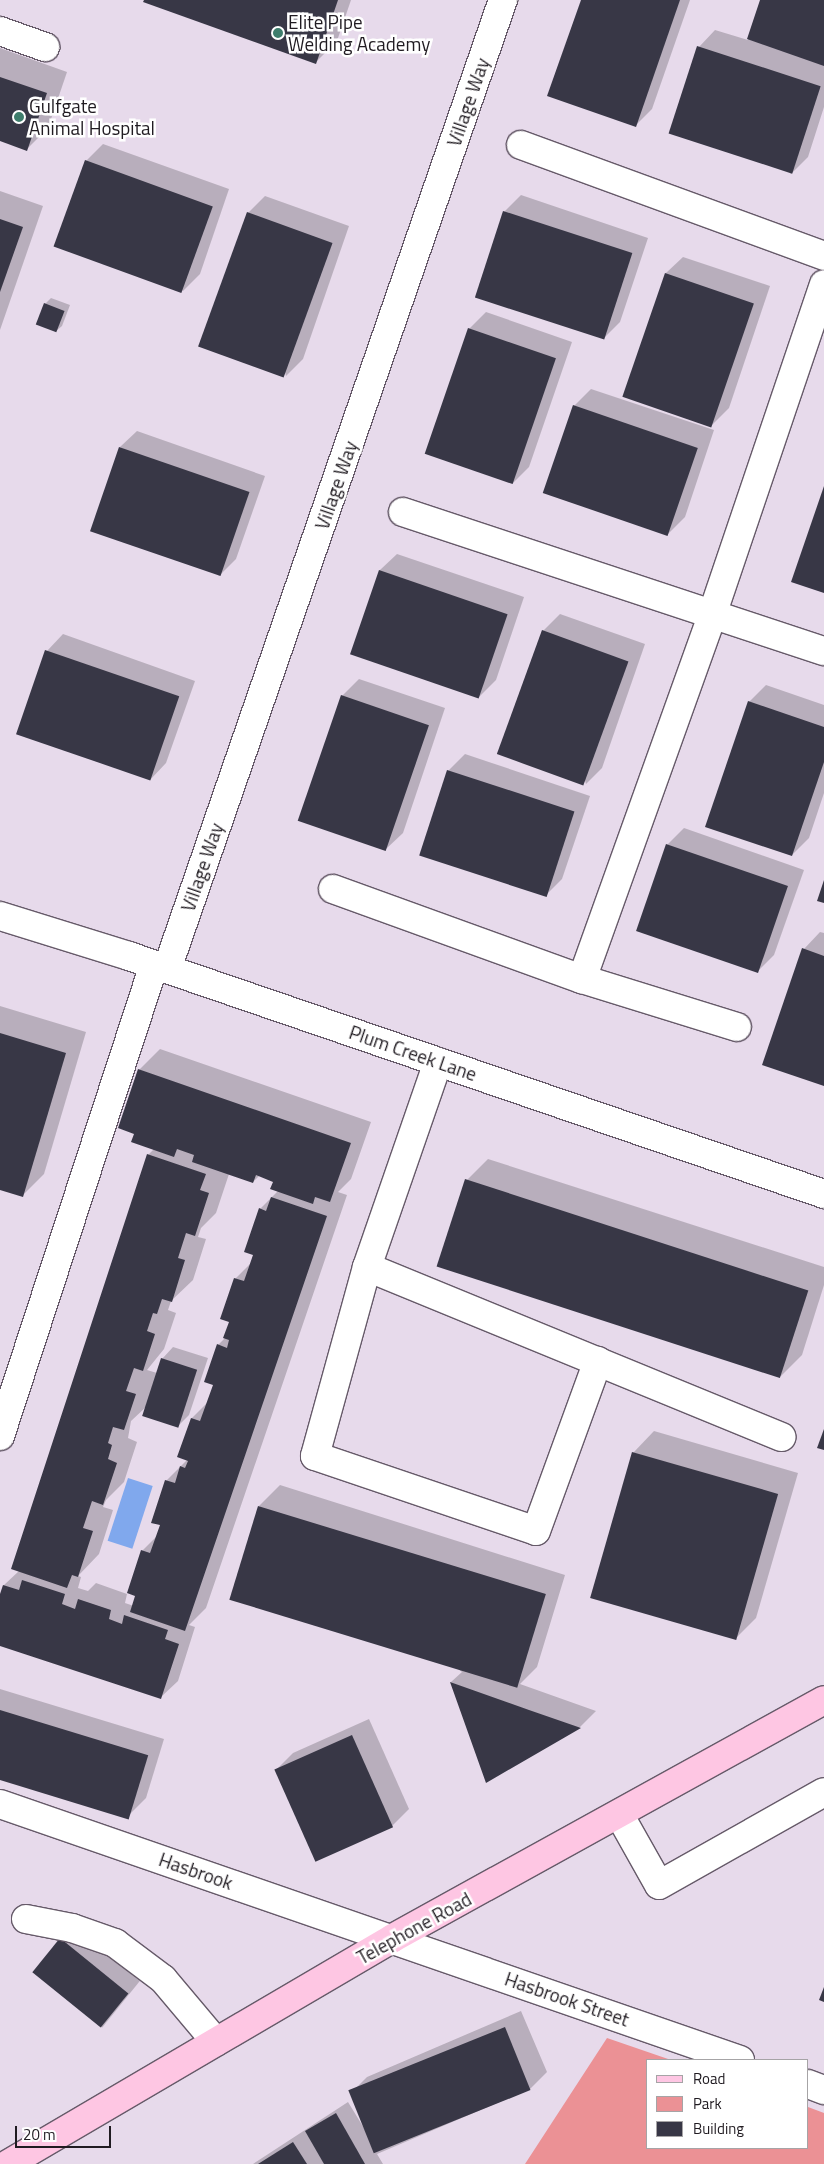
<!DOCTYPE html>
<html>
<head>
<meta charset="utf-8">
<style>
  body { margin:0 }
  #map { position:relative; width:824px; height:2164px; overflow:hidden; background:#e7daeb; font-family:"Titillium Web",sans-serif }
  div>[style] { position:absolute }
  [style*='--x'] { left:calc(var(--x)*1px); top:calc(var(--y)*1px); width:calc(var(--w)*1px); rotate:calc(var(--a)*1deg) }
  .green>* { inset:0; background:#eb9195 }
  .water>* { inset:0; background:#80a8ed; transform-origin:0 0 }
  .shadow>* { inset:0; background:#0003; transform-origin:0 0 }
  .building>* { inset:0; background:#383746; transform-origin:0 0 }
  .roads { filter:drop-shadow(1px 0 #665a69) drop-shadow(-1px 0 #665a69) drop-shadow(0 1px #665a69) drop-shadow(0 -1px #665a69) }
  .minor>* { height:28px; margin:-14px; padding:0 14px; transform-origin:14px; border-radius:14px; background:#fff }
  .major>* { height:28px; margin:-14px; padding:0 14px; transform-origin:14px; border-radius:14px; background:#fec6e3 }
  .dots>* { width:14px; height:14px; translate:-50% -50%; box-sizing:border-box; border:2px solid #fff; border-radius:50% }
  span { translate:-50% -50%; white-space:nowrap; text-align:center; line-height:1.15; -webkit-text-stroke:5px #fff; paint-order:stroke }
  .poi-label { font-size:19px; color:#201b21 }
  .left { translate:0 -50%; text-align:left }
  .street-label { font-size:19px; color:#201b21 }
  .legend { position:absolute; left:646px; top:2059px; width:162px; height:90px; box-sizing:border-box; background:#fff; border:1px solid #a6a4a6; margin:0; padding:6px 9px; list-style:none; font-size:15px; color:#201b21 }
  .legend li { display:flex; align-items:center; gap:10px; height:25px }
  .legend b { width:25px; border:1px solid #a6a4a6 }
  .scale { position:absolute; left:15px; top:2126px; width:96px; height:22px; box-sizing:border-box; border:2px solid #201b21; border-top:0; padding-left:6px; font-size:15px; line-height:18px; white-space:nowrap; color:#201b21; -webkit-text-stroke:4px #fff; paint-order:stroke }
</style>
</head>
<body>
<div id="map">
  <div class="green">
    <div style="clip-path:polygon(607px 2038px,671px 2060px,648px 2060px,648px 2148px,808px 2148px,808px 2107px,824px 2113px,824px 2164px,525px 2164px)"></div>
  </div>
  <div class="water">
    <div style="left:128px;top:1478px;width:26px;height:66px;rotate:18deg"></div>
  </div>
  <div class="shadow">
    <div style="clip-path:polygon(145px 0,351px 0,337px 41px,316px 62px)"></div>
    <div style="clip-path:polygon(582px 0,690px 0,652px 109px,635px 126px)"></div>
    <div style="clip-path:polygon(761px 0,824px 0,824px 107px,808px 157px,791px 174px,699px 47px,715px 30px,748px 40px)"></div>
    <div style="clip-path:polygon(0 48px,67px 72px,48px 128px,27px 149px,0 140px)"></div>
    <div style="clip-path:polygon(103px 144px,229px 189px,200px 274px,183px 291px,86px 161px)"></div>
    <div style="clip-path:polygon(0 191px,43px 206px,0 330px)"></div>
    <div style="clip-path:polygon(521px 195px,648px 238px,620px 322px,603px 339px,504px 212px)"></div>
    <div style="clip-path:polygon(265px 196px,349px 226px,303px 359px,286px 376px,248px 213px)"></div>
    <div style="clip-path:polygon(683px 257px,770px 286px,729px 408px,712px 425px,626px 396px,666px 273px)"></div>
    <div style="clip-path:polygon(51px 298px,70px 305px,62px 326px,56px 331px,45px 304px)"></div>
    <div style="clip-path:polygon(486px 312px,572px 342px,529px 467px,512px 484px,469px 329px)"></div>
    <div style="clip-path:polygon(591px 389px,714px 430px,685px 517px,668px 534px,574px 406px)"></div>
    <div style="clip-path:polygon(137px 431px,265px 476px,236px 559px,219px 576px,120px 447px)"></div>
    <div style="clip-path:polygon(397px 554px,524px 597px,496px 680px,479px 697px,352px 653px,380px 570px)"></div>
    <div style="clip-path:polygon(560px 614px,645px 644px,602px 768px,586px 784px,543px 631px)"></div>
    <div style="clip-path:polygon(63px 634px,195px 681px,166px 763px,150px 780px,47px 651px)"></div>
    <div style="clip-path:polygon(359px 679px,445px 708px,403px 833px,386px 849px,342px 696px)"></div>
    <div style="clip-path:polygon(766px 685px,824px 705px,824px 793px,809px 838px,792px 855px,749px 702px)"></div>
    <div style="clip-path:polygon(465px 754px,590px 796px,562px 879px,545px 896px,448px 771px)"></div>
    <div style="clip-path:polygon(684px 828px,804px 870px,774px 955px,758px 971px,667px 845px)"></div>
    <div style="clip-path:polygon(820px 932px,824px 933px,824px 1085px,804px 949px)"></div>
    <div style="clip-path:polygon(0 1006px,86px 1032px,44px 1174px,23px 1195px,0 1188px)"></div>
    <div style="clip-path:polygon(evenodd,160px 1049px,371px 1122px,351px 1179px,338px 1192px,347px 1195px,206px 1608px,189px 1625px,195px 1627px,178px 1681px,161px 1697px,0 1645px,0 1598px,4px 1585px,19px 1571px,148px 1155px,154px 1149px,136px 1133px,139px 1070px,160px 1049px,229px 1174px,253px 1182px,260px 1175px,275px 1181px,278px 1191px,260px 1209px,252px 1262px,235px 1279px,231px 1321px,225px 1338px,218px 1345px,214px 1384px,208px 1402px,192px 1418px,188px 1459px,166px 1481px,162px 1524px,158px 1535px,142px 1551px,134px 1606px,125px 1603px,127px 1594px,96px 1583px,88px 1591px,78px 1588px,81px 1577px,78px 1576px,99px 1554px,113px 1510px,103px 1507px,106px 1500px,124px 1482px,137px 1442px,128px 1438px,131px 1421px,146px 1407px,177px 1427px,189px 1415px,208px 1358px,173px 1347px,162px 1359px,157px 1373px,147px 1370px,164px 1349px,176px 1313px,168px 1310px,171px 1301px,193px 1280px,206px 1239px,198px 1237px,201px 1228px,216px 1213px,229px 1174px)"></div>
    <div style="clip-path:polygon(488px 1159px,824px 1267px,824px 1285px,802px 1355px,781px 1376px,467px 1180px)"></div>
    <div style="clip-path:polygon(654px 1431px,798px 1473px,756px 1618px,735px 1639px,633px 1453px)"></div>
    <div style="clip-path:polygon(280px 1485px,565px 1575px,537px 1667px,520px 1684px,596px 1711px,580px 1727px,486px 1781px,451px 1682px,462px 1672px,259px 1506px)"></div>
    <div style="clip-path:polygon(0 1689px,164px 1739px,146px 1798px,129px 1815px,0 1775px)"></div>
    <div style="clip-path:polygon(369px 1719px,409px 1809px,392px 1826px,276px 1770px,293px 1753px)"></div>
    <div style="left:73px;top:1927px;width:86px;height:60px;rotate:39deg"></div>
    <div style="clip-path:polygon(521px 2011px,547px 2072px,530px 2089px,377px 2154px,383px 2164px,253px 2164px,348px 2102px,367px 2133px,351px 2093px,367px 2077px)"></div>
  </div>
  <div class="building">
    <div style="clip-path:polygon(144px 0,338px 0,316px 64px,143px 2px)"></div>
    <div style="clip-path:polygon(581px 0,680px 0,636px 127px,547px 96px)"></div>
    <div style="clip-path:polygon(760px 0,824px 0,824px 66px,747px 39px)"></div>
    <div style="left:697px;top:46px;width:130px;height:92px;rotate:18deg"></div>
    <div style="clip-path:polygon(0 77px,47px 93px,27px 151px,0 141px)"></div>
    <div style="left:85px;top:160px;width:136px;height:92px;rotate:20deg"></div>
    <div style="left:503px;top:211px;width:136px;height:91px;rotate:18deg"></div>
    <div style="left:247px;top:212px;width:91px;height:143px;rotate:20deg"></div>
    <div style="clip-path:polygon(0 219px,23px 227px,0 292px)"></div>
    <div style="left:665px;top:273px;width:94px;height:131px;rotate:19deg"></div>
    <div style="left:44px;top:303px;width:22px;height:23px;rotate:21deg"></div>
    <div style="left:468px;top:328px;width:93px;height:133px;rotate:19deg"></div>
    <div style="left:573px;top:405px;width:132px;height:93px;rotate:19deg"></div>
    <div style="left:119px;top:447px;width:138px;height:89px;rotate:19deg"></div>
    <div style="clip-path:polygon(824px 486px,824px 593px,791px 582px)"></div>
    <div style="left:379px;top:570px;width:136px;height:89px;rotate:19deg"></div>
    <div style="left:542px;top:630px;width:92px;height:132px;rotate:20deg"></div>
    <div style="left:45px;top:650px;width:142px;height:89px;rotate:19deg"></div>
    <div style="left:341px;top:695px;width:93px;height:133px;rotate:19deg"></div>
    <div style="clip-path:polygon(748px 701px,824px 727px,824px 762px,792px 856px,705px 827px)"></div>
    <div style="left:447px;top:770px;width:134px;height:90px;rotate:18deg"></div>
    <div style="left:666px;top:844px;width:129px;height:92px;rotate:19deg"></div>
    <div style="clip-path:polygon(824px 880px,824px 903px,817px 901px)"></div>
    <div style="clip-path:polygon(802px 948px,824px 956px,824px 1086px,762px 1065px)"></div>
    <div style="clip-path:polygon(0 1033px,66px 1053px,23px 1197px,0 1190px)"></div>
    <div style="clip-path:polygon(138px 1069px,351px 1143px,330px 1202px,315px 1197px,313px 1204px,270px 1189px,273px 1182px,256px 1175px,253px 1183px,192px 1162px,194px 1155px,177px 1149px,174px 1157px,131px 1142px,134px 1134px,118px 1128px)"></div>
    <div style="clip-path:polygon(147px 1154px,206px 1174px,200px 1190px,209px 1193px,195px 1236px,186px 1233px,178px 1258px,185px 1260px,172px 1302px,162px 1299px,157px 1314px,153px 1313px,147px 1331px,155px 1334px,143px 1371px,134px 1368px,126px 1391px,136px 1394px,124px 1430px,113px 1427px,108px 1443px,112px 1445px,108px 1459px,117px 1463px,103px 1505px,92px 1501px,83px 1528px,93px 1531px,78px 1577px,72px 1575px,67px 1588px,11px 1569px)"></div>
    <div style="left:465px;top:1179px;width:361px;height:92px;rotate:18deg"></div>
    <div style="clip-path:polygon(271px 1197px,327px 1216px,185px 1631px,130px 1612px,135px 1596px,127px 1593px,141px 1550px,150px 1553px,160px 1525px,151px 1523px,165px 1480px,175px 1483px,180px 1466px,185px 1468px,188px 1461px,177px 1457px,191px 1418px,200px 1421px,213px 1385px,204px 1382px,217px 1344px,227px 1348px,229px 1340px,223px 1338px,229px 1322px,220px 1319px,234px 1278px,244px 1281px,253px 1255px,244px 1252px,259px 1208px,266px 1211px)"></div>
    <div style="left:161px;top:1358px;width:38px;height:61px;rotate:18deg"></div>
    <div style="clip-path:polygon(824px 1429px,824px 1450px,817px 1448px)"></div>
    <div style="left:632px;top:1452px;width:152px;height:152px;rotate:16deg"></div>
    <div style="left:258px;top:1506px;width:301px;height:98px;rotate:17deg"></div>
    <div style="clip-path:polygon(22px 1580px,65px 1594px,62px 1604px,75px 1609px,78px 1599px,111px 1610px,109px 1619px,122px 1624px,124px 1615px,168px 1630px,165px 1639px,179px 1644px,161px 1699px,0 1646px,0 1594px,3px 1585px,19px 1590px)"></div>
    <div style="clip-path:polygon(450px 1682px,529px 1710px,581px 1728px,486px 1783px)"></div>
    <div style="left:0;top:1710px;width:155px;height:67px;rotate:17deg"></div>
    <div style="left:352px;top:1735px;width:101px;height:85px;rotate:66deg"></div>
    <div style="left:60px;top:1938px;width:88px;height:44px;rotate:39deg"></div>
    <div style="clip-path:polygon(824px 1987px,824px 2002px,819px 2000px)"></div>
    <div style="left:505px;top:2027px;width:68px;height:169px;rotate:68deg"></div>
    <div style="clip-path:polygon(336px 2113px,365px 2164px,324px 2164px,305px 2131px)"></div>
    <div style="clip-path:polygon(293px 2142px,307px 2164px,258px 2164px)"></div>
  </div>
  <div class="roads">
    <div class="minor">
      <div style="--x:0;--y:31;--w:48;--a:19.6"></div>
      <div style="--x:521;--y:145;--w:323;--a:20.1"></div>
      <div style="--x:403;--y:512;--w:443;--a:18.3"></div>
      <div style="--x:333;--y:889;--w:265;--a:19.9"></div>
      <div style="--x:582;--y:979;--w:162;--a:17.2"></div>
      <div style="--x:0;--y:916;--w:135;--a:17.2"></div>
      <div style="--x:129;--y:956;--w:735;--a:18.9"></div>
      <div style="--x:167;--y:969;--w:1026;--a:-70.88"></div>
      <div style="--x:582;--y:979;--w:387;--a:-70.3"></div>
      <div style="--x:712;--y:615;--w:349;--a:-71.3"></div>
      <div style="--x:438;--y:1062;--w:217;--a:109.1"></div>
      <div style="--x:367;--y:1267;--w:448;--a:22.3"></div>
      <div style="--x:367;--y:1267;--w:196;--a:105.4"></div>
      <div style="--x:315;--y:1456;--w:233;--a:18.7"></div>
      <div style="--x:536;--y:1531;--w:181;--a:-70"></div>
      <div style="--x:0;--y:1436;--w:496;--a:-71.9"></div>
      <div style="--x:0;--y:1804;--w:783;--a:19.08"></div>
      <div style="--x:619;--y:1814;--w:81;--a:60.6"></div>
      <div style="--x:659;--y:1885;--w:189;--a:-29.4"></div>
      <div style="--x:26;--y:1919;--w:47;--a:11.1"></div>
      <div style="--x:72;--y:1928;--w:46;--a:19.2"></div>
      <div style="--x:115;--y:1943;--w:60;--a:36.9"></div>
      <div style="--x:163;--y:1979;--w:82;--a:49.9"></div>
      <div style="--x:808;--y:2084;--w:17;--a:21"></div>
    </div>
    <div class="major">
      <div style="--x:8;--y:2164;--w:446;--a:-30.4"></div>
      <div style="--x:393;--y:1938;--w:492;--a:-28.9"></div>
    </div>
  </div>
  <div class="dots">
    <div style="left:278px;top:33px;background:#3e7d6c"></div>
    <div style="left:19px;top:117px;background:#3e7d6c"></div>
  </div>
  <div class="poi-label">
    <span class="left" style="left:288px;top:33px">Elite Pipe<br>Welding Academy</span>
    <span class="left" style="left:29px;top:117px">Gulfgate<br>Animal Hospital</span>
  </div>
  <div class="street-label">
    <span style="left:468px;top:102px;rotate:-71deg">Village Way</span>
    <span style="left:336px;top:485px;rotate:-71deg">Village Way</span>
    <span style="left:202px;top:867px;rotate:-71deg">Village Way</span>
    <span style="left:413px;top:1053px;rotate:19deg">Plum Creek Lane</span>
    <span style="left:196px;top:1871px;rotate:19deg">Hasbrook</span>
    <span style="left:414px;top:1928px;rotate:-29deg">Telephone Road</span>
    <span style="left:567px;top:1999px;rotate:19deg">Hasbrook Street</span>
  </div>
  <ul class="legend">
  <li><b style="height:6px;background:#fec6e3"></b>Road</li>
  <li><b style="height:14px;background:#eb9195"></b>Park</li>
  <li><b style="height:14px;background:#383746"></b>Building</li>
  </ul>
  <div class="scale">20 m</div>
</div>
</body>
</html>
